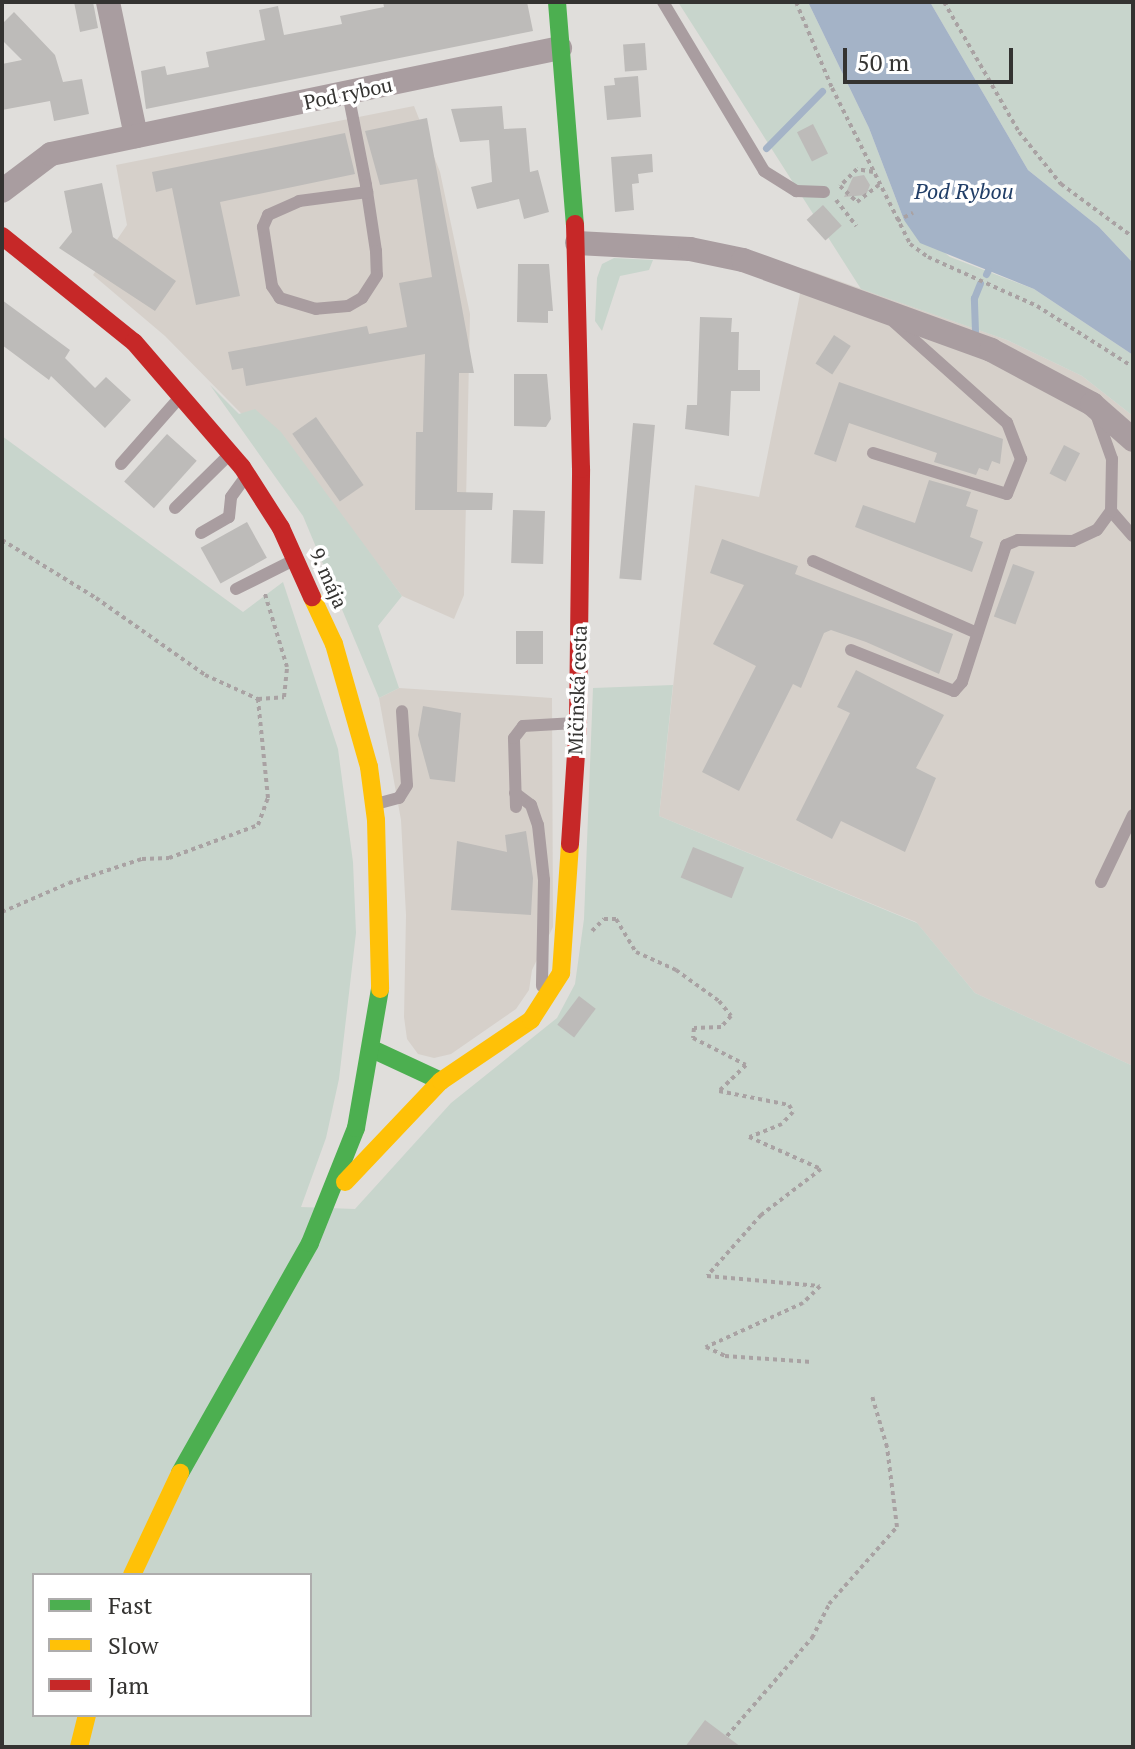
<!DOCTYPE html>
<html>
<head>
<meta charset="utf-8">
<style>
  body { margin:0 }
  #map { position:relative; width:1135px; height:1749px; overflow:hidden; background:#e0dedb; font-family:"PT Serif",serif }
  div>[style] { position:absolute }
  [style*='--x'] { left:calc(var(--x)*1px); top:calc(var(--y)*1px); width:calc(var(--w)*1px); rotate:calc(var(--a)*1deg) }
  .built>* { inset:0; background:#d6d0ca }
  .green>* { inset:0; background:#c8d5cc }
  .water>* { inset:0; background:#a4b3c7 }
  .stream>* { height:7px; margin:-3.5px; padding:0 3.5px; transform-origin:3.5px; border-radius:3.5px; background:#a4b3c7 }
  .building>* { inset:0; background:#bdbbb9; transform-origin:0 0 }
  .path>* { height:4px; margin-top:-2px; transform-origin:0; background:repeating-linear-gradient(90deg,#a9a2a3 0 4px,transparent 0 8px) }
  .lane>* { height:12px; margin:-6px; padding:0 6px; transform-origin:6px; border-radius:6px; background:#a99da0 }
  .street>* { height:24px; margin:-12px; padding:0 12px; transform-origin:12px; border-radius:12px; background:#a99da0 }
  .fast>* { height:18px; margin:-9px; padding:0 9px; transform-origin:9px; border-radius:9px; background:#4caf50 }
  .slow>* { height:18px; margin:-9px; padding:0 9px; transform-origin:9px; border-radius:9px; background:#ffc107 }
  .jam>* { height:18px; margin:-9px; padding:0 9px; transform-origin:9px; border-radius:9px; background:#c62828 }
  span { translate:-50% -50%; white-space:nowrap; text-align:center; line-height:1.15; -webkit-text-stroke:7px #fff; paint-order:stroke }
  .street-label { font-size:20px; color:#343331 }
  .water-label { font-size:22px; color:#213e67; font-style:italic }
  .frame { position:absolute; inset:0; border:4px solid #343331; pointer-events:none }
  .legend { position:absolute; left:32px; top:1573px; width:280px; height:144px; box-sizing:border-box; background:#fff; border:2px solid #aeadad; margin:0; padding:10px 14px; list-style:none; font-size:24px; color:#343331 }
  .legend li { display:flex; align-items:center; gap:16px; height:40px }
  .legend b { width:40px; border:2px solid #aeadad }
  .scale { position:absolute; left:843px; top:48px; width:170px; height:36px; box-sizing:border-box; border:4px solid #343331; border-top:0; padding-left:10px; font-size:24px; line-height:28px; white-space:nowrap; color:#343331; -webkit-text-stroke:6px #fff; paint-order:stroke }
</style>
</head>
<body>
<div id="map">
  <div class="built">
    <div style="clip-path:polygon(414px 106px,440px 172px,470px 314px,464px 595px,454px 619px,402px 596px,341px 515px,165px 336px,93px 275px,127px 225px,116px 165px)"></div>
    <div style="clip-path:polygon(805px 269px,1007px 340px,1082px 376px,1133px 416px,1133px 1066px,975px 993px,916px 922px,659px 816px,695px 485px,759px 497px)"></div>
    <div style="clip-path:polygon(399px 688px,552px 698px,553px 927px,532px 970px,529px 990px,516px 1009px,451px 1054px,434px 1058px,418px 1054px,407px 1039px,404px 1017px,406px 915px,401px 820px,379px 698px)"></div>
  </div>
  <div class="green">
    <div style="clip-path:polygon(678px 2px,808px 2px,869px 128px,904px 220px,950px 257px,1034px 289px,1133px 355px,1133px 416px,1082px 376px,1007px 340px,861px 289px)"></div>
    <div style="clip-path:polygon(930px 2px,1133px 2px,1133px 263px,1099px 227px,1028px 170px)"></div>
    <div style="clip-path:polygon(614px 258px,653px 260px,649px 270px,620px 276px,602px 331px,595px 321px,597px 278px,602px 264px)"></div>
    <div style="clip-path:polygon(210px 385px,239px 414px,255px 409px,281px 432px,402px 596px,378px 626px,399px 688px,379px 698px,303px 516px)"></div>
    <div style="clip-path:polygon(evenodd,2px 436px,243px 612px,283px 582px,338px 749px,353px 862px,356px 933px,339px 1079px,326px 1138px,301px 1207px,355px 1209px,451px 1103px,557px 1018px,575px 984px,584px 919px,593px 688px,673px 685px,659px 816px,917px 923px,975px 993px,1133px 1066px,1133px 1747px,2px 1747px,2px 436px,34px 1575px,310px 1575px,310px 1715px,34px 1715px,34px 1575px)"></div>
  </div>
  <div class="water">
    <div style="clip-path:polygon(808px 2px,930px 2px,1028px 170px,1099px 227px,1133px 263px,1133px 355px,1034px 289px,920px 243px,904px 220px,869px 128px)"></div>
  </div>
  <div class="stream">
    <div style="--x:766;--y:148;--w:80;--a:-45.5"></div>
    <div style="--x:986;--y:274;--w:4;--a:-63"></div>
    <div style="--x:975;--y:331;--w:33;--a:-92"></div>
    <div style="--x:974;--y:298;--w:16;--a:-68"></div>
  </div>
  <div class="building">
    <div style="clip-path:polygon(74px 2px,93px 2px,98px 28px,80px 32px)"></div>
    <div style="clip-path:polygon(383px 2px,527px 2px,533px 31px,146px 109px,141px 71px,165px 66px,167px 75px,209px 67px,206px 52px,265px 40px,259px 10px,278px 6px,284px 35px,342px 24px,340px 16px,384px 7px)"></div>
    <div style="clip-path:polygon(14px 12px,55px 55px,63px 82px,82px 79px,89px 114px,54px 121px,50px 101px,2px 110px,2px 64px,22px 60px,2px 40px,2px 24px)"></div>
    <div style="left:645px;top:43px;width:27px;height:22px;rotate:86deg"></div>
    <div style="clip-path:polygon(638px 76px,641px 117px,607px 120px,604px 86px,615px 85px,614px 78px)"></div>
    <div style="clip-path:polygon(502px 106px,504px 129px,526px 128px,530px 172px,538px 170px,549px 212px,524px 219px,519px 199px,477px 209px,471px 187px,492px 182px,489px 140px,460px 142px,451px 109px)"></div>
    <div style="clip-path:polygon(427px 118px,474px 373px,459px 373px,457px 492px,493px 493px,492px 510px,415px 510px,416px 432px,423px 432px,425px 354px,246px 386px,243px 368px,232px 370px,228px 352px,367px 326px,369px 334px,407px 327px,399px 283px,432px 277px,417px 179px,380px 185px,365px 131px)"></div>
    <div style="left:813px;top:124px;width:33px;height:18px;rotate:63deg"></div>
    <div style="clip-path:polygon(345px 133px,355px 174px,220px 202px,240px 296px,196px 305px,172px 188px,156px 192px,152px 172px)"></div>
    <div style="clip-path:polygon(652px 154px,653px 172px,638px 174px,639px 183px,632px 184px,634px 210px,615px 212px,611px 157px)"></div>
    <div style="clip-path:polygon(864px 175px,870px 185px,866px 195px,844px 197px,853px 177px)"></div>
    <div style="clip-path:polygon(102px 183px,113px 237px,176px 281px,155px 311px,59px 248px,72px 232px,64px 191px)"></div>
    <div style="left:823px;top:205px;width:28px;height:22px;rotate:48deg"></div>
    <div style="clip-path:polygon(518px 264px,549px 264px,553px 311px,548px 311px,548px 323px,517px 322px)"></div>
    <div style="clip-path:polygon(2px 300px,70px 350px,65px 358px,95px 388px,106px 377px,131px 400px,105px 428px,51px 376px,49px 380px,2px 345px)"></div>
    <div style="clip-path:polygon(700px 317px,732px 318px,731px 332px,739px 332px,738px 370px,760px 370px,760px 391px,731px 391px,729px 436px,685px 429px,687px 405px,697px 405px)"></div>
    <div style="left:834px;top:335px;width:20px;height:34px;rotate:33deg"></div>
    <div style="clip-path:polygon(514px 374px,547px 374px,551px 419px,546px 427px,514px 426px)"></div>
    <div style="clip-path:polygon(839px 382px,1003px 439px,1000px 464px,992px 461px,988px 471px,979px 468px,976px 475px,934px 462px,937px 453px,849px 423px,836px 462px,814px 454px)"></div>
    <div style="left:316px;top:417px;width:83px;height:29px;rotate:55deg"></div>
    <div style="left:633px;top:423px;width:22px;height:156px;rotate:5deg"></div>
    <div style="left:167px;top:434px;width:40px;height:64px;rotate:42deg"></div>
    <div style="left:1064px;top:445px;width:18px;height:32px;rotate:27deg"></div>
    <div style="clip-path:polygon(929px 480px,971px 492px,966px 506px,978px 510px,970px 537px,983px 542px,972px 572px,855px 527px,863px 505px,915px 523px)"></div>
    <div style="left:513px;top:510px;width:32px;height:53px;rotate:2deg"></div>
    <div style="left:247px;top:522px;width:41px;height:53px;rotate:61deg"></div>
    <div style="clip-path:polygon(722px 539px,798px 566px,795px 574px,953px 634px,939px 674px,866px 642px,831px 630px,824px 633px,801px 688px,793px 684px,739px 791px,702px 772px,756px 666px,713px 644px,744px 585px,710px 573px)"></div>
    <div style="left:1013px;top:564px;width:23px;height:56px;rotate:20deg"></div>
    <div style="left:516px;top:631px;width:27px;height:33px"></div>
    <div style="clip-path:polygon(856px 670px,944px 715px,916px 768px,936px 778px,905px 852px,841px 821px,832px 839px,796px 820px,850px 713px,837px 707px)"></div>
    <div style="clip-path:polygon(423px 706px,461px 713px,455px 782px,430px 779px,418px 735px)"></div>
    <div style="clip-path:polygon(526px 831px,533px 878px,531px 915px,451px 910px,457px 841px,507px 852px,505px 835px)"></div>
    <div style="left:693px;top:847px;width:55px;height:33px;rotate:22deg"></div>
    <div style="left:579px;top:996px;width:21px;height:36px;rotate:37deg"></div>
    <div style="clip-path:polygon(705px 1720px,741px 1747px,685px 1747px)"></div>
  </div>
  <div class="path">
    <div style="--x:796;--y:2;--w:93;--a:67.3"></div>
    <div style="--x:832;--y:88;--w:174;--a:63.4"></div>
    <div style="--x:910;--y:244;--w:22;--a:36"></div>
    <div style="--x:928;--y:257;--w:120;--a:24.2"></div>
    <div style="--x:1037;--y:306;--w:114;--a:32.4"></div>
    <div style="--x:944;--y:2;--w:150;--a:60"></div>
    <div style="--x:1019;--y:132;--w:67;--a:51.1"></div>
    <div style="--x:1061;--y:184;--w:89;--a:36.4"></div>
    <div style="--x:873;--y:172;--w:16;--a:-169"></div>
    <div style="--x:857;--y:169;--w:24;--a:135"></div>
    <div style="--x:840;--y:186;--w:23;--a:43"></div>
    <div style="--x:857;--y:202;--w:28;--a:-38"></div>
    <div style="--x:836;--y:200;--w:33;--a:52"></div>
    <div style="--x:897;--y:221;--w:18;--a:-27"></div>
    <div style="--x:2;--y:540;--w:110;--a:31.7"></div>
    <div style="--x:96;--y:598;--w:133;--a:35.2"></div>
    <div style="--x:205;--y:675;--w:58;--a:24.4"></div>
    <div style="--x:258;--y:699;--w:26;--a:-4"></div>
    <div style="--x:284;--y:697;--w:30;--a:-84"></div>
    <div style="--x:287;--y:667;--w:79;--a:-106.8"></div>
    <div style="--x:2;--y:912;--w:73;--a:-23.4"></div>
    <div style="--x:69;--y:883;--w:77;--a:-18.2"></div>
    <div style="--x:142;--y:859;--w:27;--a:-2"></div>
    <div style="--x:169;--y:858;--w:95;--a:-20.3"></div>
    <div style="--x:258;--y:825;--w:29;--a:-70"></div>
    <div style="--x:268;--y:798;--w:100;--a:-95.8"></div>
    <div style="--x:592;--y:931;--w:17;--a:-45"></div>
    <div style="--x:604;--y:919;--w:12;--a:0"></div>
    <div style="--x:616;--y:919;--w:39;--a:59"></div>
    <div style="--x:636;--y:952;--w:44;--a:24.2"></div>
    <div style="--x:676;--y:970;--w:53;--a:35.8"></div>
    <div style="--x:719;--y:1001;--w:19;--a:51"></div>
    <div style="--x:731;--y:1016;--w:15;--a:132"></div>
    <div style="--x:721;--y:1027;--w:27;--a:178"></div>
    <div style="--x:694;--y:1028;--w:10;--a:96"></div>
    <div style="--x:693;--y:1038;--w:59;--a:27"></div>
    <div style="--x:746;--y:1065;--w:37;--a:136"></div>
    <div style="--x:719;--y:1091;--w:71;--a:11.3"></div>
    <div style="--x:789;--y:1105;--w:8;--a:60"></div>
    <div style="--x:793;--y:1112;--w:16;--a:133"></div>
    <div style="--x:782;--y:1124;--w:35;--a:158"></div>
    <div style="--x:749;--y:1137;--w:79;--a:24"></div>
    <div style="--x:821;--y:1169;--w:76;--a:142.5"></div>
    <div style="--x:761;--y:1215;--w:81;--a:131.5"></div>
    <div style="--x:707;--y:1276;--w:113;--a:5.1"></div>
    <div style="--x:820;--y:1286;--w:24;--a:135"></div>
    <div style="--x:803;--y:1303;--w:107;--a:155.6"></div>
    <div style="--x:706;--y:1347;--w:21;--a:25"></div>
    <div style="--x:725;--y:1356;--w:87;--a:3.9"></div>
    <div style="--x:727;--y:1736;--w:130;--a:-49.1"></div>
    <div style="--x:812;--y:1638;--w:38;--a:-63"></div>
    <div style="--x:829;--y:1604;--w:103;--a:-48.6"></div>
    <div style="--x:897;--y:1527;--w:81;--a:-97.1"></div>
    <div style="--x:887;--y:1447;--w:53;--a:-106.4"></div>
  </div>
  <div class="lane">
    <div style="--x:663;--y:2;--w:197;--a:59.1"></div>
    <div style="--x:764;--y:171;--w:38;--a:32"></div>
    <div style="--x:796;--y:191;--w:28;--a:2"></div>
    <div style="--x:348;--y:93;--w:94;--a:78.9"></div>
    <div style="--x:366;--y:185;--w:67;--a:81.4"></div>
    <div style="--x:376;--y:251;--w:24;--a:88"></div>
    <div style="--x:377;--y:275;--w:27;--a:123"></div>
    <div style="--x:362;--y:298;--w:16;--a:150"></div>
    <div style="--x:348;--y:306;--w:32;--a:175"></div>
    <div style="--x:316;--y:309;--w:38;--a:-163"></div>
    <div style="--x:280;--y:298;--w:14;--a:-124"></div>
    <div style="--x:272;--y:286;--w:60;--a:-98.7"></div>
    <div style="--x:263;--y:227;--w:13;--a:-67"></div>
    <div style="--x:268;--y:215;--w:34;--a:-24"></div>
    <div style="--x:299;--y:201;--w:69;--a:-7.5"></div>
    <div style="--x:873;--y:453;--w:140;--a:17"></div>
    <div style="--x:1007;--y:494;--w:38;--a:-68"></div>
    <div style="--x:1021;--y:459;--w:39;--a:-111"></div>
    <div style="--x:1007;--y:423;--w:152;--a:-138.2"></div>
    <div style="--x:121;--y:464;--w:89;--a:-48.6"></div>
    <div style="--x:175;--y:508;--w:77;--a:-44.5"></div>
    <div style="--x:1111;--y:511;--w:33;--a:49"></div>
    <div style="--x:201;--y:533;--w:32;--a:-30"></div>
    <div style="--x:229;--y:517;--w:20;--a:-84"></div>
    <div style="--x:231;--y:497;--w:24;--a:-54"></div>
    <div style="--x:813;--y:561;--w:179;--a:23.7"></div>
    <div style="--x:236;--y:589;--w:65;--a:-26.6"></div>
    <div style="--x:851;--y:650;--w:111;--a:21.7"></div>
    <div style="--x:954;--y:691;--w:12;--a:-48"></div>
    <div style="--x:962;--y:682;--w:144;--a:-72.2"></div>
    <div style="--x:1006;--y:545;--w:13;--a:-23"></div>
    <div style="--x:1018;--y:540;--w:55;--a:1"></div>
    <div style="--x:1073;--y:541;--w:26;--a:-25"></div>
    <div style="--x:1097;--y:530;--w:24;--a:-54"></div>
    <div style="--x:1111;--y:511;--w:52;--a:-88.9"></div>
    <div style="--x:1112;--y:459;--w:48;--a:-109.6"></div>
    <div style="--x:515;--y:793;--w:20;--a:37"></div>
    <div style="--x:531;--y:805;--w:21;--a:71"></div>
    <div style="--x:538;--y:825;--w:55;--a:83.8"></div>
    <div style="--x:544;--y:880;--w:106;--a:91.1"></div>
    <div style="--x:376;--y:804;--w:24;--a:-15"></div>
    <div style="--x:399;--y:798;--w:15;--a:-58"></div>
    <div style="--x:407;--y:785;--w:74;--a:-93.9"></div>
    <div style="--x:516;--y:807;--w:69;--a:-91.7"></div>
    <div style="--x:514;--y:738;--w:15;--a:-53"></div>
    <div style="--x:523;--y:726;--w:52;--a:-3.3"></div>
    <div style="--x:1101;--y:882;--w:74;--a:-64.5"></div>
  </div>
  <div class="street">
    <div style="--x:108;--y:2;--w:137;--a:78.2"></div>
    <div style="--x:2;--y:191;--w:61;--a:-37.1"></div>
    <div style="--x:51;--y:154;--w:520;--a:-11.76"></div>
    <div style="--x:577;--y:243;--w:113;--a:3"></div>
    <div style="--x:690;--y:249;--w:54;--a:11.7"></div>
    <div style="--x:743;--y:260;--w:264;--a:19.9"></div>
    <div style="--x:991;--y:350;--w:115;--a:28.1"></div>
    <div style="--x:1092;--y:404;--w:55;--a:41.3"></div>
  </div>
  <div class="fast">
    <div style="--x:557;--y:2;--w:223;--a:85.4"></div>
    <div style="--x:372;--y:1049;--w:76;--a:24.9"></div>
    <div style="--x:180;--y:1473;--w:264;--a:-60.5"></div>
    <div style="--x:310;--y:1243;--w:124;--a:-68.2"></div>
    <div style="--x:356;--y:1128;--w:141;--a:-80.2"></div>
  </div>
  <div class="slow">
    <div style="--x:312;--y:597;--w:52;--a:64.9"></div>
    <div style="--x:334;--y:644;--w:128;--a:74.1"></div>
    <div style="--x:369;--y:767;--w:53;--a:82.5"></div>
    <div style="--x:376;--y:820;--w:169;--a:88.6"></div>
    <div style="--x:345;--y:1182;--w:139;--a:-46.5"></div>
    <div style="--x:441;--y:1081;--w:109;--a:-34.1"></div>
    <div style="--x:531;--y:1020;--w:56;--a:-57.4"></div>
    <div style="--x:561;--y:973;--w:129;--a:-86"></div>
    <div style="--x:132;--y:1575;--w:113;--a:-64.8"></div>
    <div style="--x:79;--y:1747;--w:33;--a:-76"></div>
  </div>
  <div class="jam">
    <div style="--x:2;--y:236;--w:169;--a:38.8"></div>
    <div style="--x:134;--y:342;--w:165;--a:49.2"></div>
    <div style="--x:242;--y:467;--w:72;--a:57.4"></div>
    <div style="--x:281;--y:528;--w:76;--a:65.8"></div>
    <div style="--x:570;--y:844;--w:122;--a:-86.2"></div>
    <div style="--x:578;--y:722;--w:253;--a:-89.3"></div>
    <div style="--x:581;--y:469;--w:245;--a:-91.4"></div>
  </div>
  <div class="street-label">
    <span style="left:348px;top:93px;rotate:-12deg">Pod rybou</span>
    <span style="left:329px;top:578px;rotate:66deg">9. mája</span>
    <span style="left:577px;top:690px;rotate:-88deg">Mičinská cesta</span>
  </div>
  <div class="water-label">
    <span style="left:964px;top:191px">Pod Rybou</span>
  </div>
  <div class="frame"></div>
  <ul class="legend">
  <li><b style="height:10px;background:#4caf50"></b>Fast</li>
  <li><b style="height:10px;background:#ffc107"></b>Slow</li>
  <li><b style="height:10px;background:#c62828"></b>Jam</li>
  </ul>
  <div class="scale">50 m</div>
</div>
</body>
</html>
